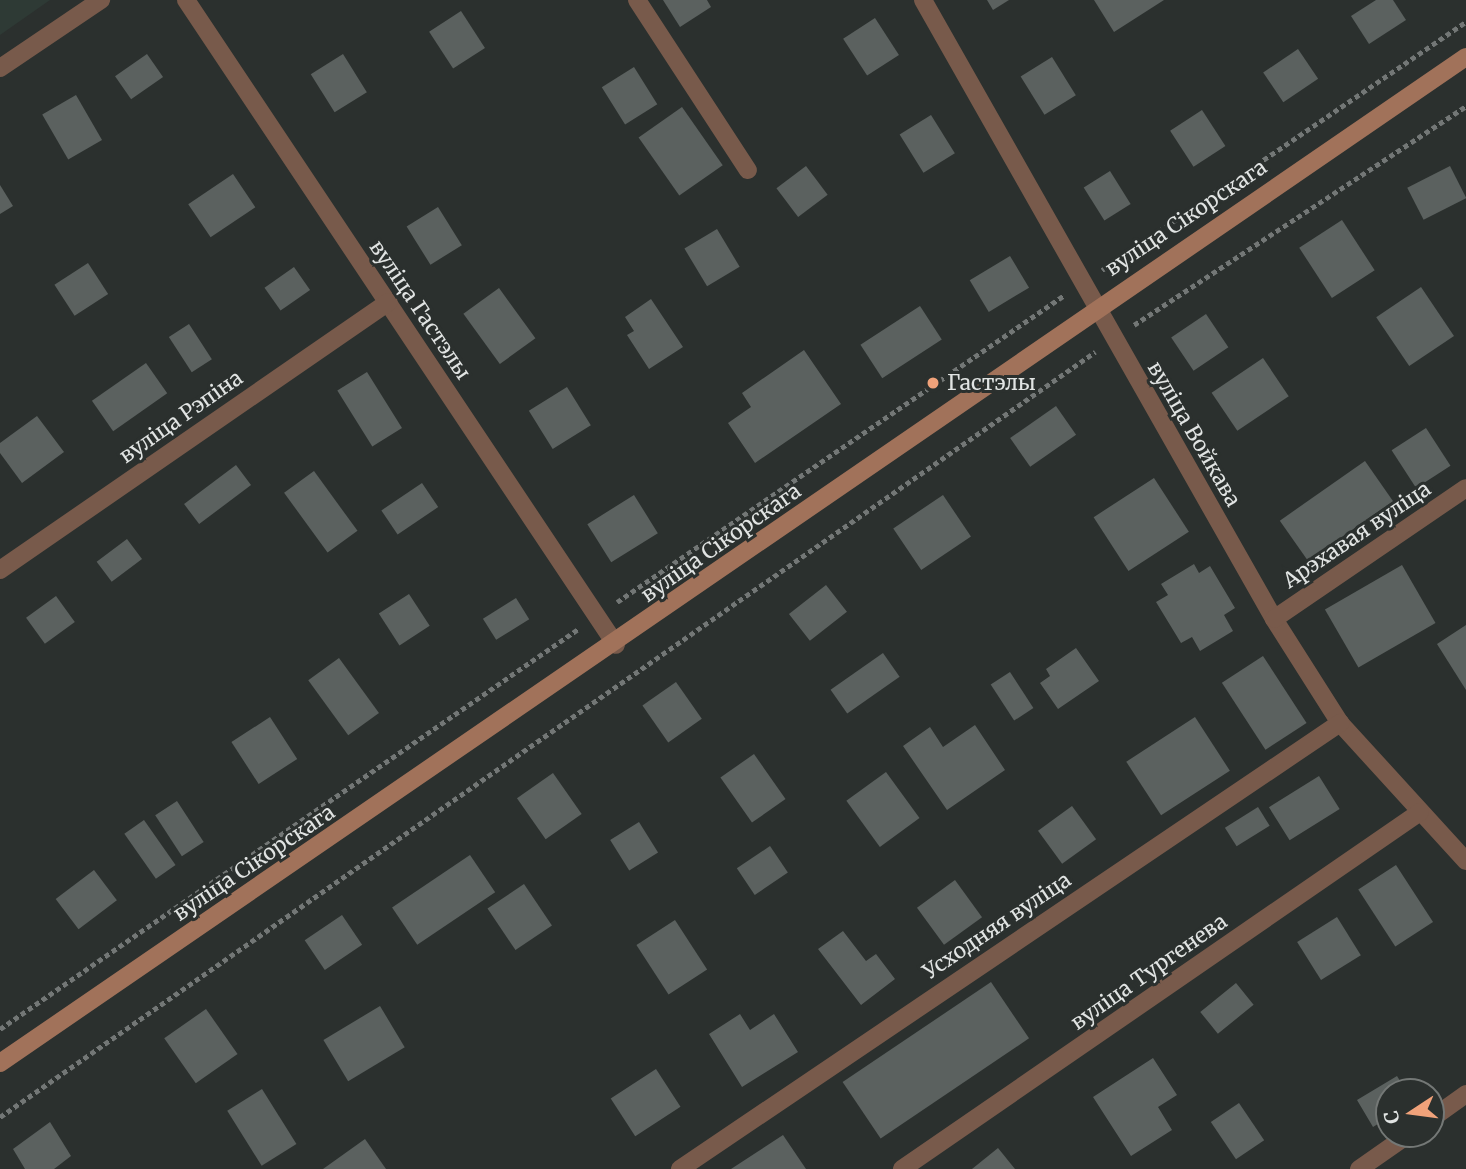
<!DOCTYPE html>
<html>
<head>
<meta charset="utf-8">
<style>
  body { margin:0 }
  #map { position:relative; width:1466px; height:1169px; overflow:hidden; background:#2b302e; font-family:Merriweather,serif }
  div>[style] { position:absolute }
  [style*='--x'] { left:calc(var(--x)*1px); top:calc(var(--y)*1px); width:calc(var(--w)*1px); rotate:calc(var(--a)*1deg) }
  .built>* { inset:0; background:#2e3a35 }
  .building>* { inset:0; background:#5b615f; transform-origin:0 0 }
  .path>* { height:4.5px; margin-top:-2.25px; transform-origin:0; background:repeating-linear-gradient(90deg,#737776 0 5px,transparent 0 8.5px) }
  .street>* { height:18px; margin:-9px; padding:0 9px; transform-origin:9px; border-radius:9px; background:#785a4b }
  .secondary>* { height:18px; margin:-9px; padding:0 9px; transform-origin:9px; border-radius:9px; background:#a1725a }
  .dots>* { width:19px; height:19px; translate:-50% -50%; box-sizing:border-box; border:4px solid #2b302e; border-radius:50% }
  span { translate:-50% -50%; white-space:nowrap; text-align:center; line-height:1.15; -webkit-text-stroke:6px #2b302e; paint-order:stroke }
  .street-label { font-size:21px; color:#e1e4e3 }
  .poi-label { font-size:21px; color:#e1e4e3 }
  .left { translate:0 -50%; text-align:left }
  .north { position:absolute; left:1375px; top:1078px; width:70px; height:70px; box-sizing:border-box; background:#2b302e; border:2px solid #747876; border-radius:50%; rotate:257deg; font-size:19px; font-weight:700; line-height:28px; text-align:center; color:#e1e4e3 }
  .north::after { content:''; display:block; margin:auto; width:24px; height:32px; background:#f0a27a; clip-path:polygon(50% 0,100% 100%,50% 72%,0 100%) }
</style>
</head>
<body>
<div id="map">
  <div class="built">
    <div style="clip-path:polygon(0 0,50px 0,0 35px)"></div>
  </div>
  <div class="building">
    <div style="clip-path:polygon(663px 0,707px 0,711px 7px,680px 27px)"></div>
    <div style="clip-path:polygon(987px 0,1009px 0,993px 10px)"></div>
    <div style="clip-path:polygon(1094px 0,1164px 0,1114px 32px)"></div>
    <div style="clip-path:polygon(1376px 0,1393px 0,1406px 20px,1369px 44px,1351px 16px)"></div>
    <div style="left:461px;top:11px;width:44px;height:38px;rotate:57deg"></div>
    <div style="left:875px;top:18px;width:44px;height:38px;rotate:57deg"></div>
    <div style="left:1298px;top:49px;width:36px;height:42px;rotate:56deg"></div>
    <div style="left:147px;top:54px;width:28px;height:39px;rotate:55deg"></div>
    <div style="left:343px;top:54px;width:45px;height:38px;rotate:58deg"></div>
    <div style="left:1052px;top:57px;width:45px;height:37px;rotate:58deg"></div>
    <div style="left:634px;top:67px;width:44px;height:38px;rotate:58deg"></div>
    <div style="left:76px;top:95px;width:52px;height:39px;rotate:60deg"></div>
    <div style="left:682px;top:107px;width:71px;height:53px;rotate:55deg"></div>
    <div style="left:1202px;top:110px;width:43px;height:38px;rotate:57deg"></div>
    <div style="left:931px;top:115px;width:45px;height:37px;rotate:58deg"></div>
    <div style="left:806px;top:166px;width:36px;height:37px;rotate:53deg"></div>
    <div style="left:1450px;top:166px;width:36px;height:48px;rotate:63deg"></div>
    <div style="left:1110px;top:171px;width:39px;height:31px;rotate:58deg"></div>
    <div style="left:233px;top:174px;width:40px;height:54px;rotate:56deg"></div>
    <div style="clip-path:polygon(0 185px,13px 206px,0 214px)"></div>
    <div style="left:438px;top:207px;width:45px;height:37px;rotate:58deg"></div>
    <div style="left:1342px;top:220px;width:60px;height:51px;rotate:57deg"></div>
    <div style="left:717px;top:229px;width:44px;height:38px;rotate:59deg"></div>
    <div style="left:1010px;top:256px;width:37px;height:47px;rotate:59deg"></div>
    <div style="left:88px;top:263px;width:37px;height:40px;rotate:57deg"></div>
    <div style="left:294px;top:267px;width:28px;height:36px;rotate:55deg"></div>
    <div style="left:1421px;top:287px;width:59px;height:54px;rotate:56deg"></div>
    <div style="left:499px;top:288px;width:62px;height:44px;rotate:54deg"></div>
    <div style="clip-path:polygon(651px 299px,683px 347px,649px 369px,627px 335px,634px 331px,625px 317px)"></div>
    <div style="left:920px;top:306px;width:40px;height:71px;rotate:57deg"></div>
    <div style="left:1206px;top:314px;width:40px;height:42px;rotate:56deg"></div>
    <div style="left:189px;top:324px;width:42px;height:24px;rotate:57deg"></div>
    <div style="clip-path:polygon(804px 350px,841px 404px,755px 463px,728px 423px,751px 407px,742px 393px)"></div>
    <div style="left:1263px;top:358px;width:46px;height:62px;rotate:56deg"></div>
    <div style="left:146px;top:363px;width:37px;height:66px;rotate:55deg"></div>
    <div style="left:367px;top:372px;width:66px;height:35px;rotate:58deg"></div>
    <div style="left:567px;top:387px;width:45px;height:45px;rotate:58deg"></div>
    <div style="left:1056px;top:406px;width:35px;height:56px;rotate:55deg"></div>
    <div style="clip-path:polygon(37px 416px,64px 452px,22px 483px,0 453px,0 443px)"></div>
    <div style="left:1426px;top:428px;width:45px;height:41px;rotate:57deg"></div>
    <div style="left:1365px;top:461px;width:49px;height:104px;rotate:55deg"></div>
    <div style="left:236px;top:465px;width:25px;height:65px;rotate:53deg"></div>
    <div style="left:314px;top:471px;width:74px;height:37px;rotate:54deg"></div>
    <div style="left:1154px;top:478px;width:64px;height:72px;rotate:57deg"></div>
    <div style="left:422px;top:483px;width:29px;height:49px;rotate:56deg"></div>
    <div style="left:634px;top:495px;width:45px;height:55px;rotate:58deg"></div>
    <div style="left:943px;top:495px;width:50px;height:60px;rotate:56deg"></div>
    <div style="left:127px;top:539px;width:25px;height:38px;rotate:53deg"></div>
    <div style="clip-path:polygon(1194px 564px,1199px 573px,1210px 566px,1235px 608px,1224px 615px,1233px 631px,1200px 651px,1192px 637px,1181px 643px,1156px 602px,1168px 595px,1161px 584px)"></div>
    <div style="left:1402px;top:565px;width:67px;height:89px;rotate:60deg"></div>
    <div style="left:826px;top:585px;width:34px;height:47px;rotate:52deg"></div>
    <div style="left:409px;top:594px;width:38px;height:36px;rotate:57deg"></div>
    <div style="left:56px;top:596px;width:32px;height:37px;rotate:54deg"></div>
    <div style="left:516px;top:598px;width:25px;height:39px;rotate:58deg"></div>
    <div style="clip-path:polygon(1466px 625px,1466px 690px,1437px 644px)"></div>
    <div style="clip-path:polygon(1076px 648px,1099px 681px,1058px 709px,1040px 683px,1050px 676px,1046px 669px)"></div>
    <div style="left:883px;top:653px;width:29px;height:64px;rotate:55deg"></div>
    <div style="left:1263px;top:656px;width:80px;height:49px;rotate:57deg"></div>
    <div style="left:339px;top:658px;width:68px;height:38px;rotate:54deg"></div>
    <div style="left:1010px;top:672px;width:43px;height:23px;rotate:57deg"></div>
    <div style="left:676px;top:682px;width:45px;height:41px;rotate:55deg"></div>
    <div style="left:270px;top:717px;width:50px;height:46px;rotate:57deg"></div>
    <div style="left:1195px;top:717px;width:64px;height:82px;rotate:57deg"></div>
    <div style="clip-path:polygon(975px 725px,1005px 770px,947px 810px,903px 746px,930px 727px,943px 747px)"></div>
    <div style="left:754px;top:754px;width:55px;height:41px;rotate:55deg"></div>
    <div style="left:886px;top:772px;width:57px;height:49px;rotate:54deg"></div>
    <div style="left:553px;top:773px;width:50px;height:44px;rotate:55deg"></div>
    <div style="left:1319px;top:776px;width:39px;height:59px;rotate:58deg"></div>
    <div style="left:177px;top:801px;width:49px;height:26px;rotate:57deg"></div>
    <div style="left:1072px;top:806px;width:41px;height:42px;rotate:54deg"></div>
    <div style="left:1258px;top:807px;width:22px;height:39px;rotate:58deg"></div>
    <div style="left:144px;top:820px;width:55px;height:24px;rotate:55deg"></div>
    <div style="left:639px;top:822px;width:36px;height:34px;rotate:58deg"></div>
    <div style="left:770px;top:846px;width:32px;height:40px;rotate:56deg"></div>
    <div style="left:470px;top:855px;width:45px;height:94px;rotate:56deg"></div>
    <div style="left:1396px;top:865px;width:68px;height:45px;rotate:57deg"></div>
    <div style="left:94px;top:870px;width:38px;height:48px;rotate:53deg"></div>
    <div style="left:955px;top:880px;width:46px;height:47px;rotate:54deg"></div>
    <div style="left:524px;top:884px;width:50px;height:44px;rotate:56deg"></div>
    <div style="left:342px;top:915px;width:36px;height:45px;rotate:56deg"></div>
    <div style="left:1337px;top:917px;width:45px;height:47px;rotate:58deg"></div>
    <div style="left:675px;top:920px;width:59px;height:46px;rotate:57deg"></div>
    <div style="clip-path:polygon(843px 931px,866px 961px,876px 954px,895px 979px,861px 1005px,818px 949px)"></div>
    <div style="left:991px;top:982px;width:68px;height:179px;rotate:56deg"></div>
    <div style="left:1236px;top:983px;width:28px;height:46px;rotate:51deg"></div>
    <div style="left:380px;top:1006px;width:48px;height:66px;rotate:59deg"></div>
    <div style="left:206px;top:1009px;width:55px;height:51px;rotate:55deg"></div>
    <div style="clip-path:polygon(740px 1014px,750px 1030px,774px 1014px,798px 1052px,742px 1087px,709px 1034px)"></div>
    <div style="clip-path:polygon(1153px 1058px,1177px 1095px,1158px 1107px,1172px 1130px,1131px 1156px,1093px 1097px)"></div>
    <div style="left:656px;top:1069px;width:45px;height:54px;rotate:57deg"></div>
    <div style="clip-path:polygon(1397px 1076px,1407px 1092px,1389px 1092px,1389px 1117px,1373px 1127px,1357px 1100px)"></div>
    <div style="left:262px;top:1089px;width:65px;height:41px;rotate:58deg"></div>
    <div style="left:1239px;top:1103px;width:45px;height:34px;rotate:56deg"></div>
    <div style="clip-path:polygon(50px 1122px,71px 1156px,54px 1169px,25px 1169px,13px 1149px)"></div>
    <div style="clip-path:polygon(783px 1135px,806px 1169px,731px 1169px)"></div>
    <div style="clip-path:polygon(365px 1139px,386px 1169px,323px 1169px)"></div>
    <div style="clip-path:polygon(998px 1148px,1015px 1169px,972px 1169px)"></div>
  </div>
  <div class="path">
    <div style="--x:1102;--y:270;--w:440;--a:-34.3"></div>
    <div style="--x:1134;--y:325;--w:398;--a:-33.4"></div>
    <div style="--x:617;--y:602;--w:541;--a:-34.45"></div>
    <div style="--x:0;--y:1029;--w:703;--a:-34.68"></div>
    <div style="--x:0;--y:1117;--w:1336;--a:-34.94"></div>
  </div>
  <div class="street">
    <div style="--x:186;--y:0;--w:775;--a:56.31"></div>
    <div style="--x:637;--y:0;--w:203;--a:56.9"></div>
    <div style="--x:923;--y:0;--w:712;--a:60.44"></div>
    <div style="--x:1274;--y:619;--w:123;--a:57.6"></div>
    <div style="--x:1340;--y:723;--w:187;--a:47.6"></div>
    <div style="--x:0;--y:68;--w:122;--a:-34"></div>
    <div style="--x:0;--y:570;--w:472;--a:-34.6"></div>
    <div style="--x:1274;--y:619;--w:232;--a:-34.3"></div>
    <div style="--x:1431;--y:1119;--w:43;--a:-35.5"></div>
    <div style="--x:680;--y:1169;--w:797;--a:-34.05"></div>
    <div style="--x:902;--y:1169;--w:629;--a:-34.57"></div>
    <div style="--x:1359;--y:1169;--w:61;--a:-35"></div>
  </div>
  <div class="secondary">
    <div style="--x:0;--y:1063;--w:1778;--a:-34.46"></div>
  </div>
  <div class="dots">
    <div style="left:933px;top:383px;background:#f0a27a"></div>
  </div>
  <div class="street-label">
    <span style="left:1186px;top:218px;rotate:-34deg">вуліца Сікорскага</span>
    <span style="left:420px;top:310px;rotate:56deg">вуліца Гастэлы</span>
    <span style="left:181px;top:417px;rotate:-35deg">вуліца Рэпіна</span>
    <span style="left:1194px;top:434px;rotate:60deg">вуліца Войкава</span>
    <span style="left:1357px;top:535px;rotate:-34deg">Арэхавая вуліца</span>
    <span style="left:721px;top:543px;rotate:-35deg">вуліца Сікорскага</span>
    <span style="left:254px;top:863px;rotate:-34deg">вуліца Сікорскага</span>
    <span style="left:997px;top:926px;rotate:-34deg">Усходняя вуліца</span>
    <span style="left:1149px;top:972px;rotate:-35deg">вуліца Тургенева</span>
  </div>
  <div class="poi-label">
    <span class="left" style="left:947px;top:383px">Гастэлы</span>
  </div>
  <div class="north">С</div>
</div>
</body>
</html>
